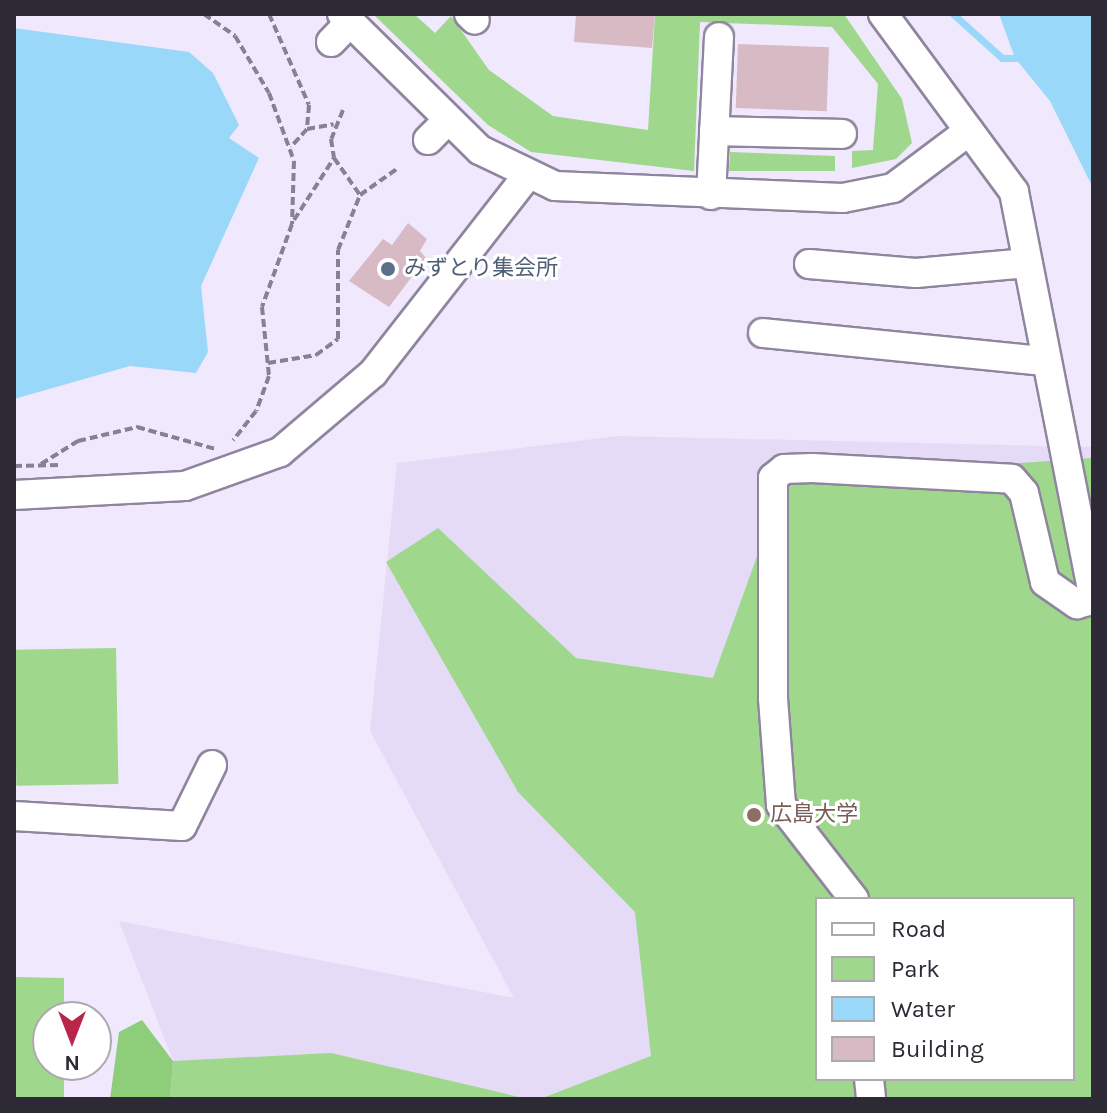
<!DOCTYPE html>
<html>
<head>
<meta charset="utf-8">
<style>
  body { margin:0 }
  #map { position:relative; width:1107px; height:1113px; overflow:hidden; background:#f0e8fd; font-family:Karla,"Noto Sans JP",sans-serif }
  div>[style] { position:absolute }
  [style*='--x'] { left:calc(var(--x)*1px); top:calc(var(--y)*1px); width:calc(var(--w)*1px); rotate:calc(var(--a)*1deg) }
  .built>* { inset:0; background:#e5dbf6 }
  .green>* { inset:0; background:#9fd78d; transform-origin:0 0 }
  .forest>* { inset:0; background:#8ecd7a }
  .water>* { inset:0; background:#99d8f8 }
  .stream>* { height:7px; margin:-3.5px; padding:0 3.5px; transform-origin:3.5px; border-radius:3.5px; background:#99d8f8 }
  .building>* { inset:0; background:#d8bac5; transform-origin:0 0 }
  .path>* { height:4px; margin-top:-2px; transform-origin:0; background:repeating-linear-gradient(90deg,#878191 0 8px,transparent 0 12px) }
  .roads { filter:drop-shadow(2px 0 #8f859e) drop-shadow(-2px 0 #8f859e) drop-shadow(0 2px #8f859e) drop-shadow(0 -2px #8f859e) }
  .minor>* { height:28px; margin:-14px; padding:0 14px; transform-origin:14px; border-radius:14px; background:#fff }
  .dots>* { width:22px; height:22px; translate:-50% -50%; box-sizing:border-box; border:4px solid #fff; border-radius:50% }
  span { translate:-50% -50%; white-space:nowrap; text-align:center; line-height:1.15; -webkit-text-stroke:6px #fff; paint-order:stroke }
  .service-label { font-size:22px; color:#4e5e75 }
  .left { translate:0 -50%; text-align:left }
  .education-label { font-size:22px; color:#785e54 }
  .frame { position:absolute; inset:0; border:16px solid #2e2a35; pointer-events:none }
  .legend { position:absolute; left:815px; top:897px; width:260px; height:184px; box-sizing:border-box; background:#fff; border:2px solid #abaaae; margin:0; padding:10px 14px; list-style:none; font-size:24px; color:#2e2a35 }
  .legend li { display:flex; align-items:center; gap:16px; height:40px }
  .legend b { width:40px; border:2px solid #abaaae }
  .north { position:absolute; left:32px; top:1001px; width:80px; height:80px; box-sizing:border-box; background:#fff; border:2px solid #abaaae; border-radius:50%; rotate:180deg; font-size:22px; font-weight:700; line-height:32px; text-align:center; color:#2e2a35 }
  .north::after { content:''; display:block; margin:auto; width:28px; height:36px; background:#b82749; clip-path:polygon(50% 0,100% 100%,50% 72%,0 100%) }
</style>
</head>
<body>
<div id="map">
  <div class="built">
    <div style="clip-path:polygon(evenodd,618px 436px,1093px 447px,1093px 1099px,170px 1099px,173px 1061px,119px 921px,514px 998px,370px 731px,397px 463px,618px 436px,817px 899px,1073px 899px,1073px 1079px,817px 1079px,817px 899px)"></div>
  </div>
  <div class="green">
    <div style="clip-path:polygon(373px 14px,414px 14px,435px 33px,451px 16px,489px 70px,553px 116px,648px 130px,655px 14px,844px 14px,902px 99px,912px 143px,896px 159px,852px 168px,852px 151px,873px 150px,878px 84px,832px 27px,700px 22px,694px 171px,531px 152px,488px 125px)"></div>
    <div style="clip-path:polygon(730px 152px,835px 156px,835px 171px,729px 171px)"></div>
    <div style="clip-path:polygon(evenodd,1093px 458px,1093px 1099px,540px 1099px,651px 1056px,635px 912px,518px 792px,386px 562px,438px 528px,576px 658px,713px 678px,785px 479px,1093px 458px,817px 899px,1073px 899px,1073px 1079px,817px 1079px,817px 899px)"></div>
    <div style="left:116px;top:648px;width:136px;height:102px;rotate:89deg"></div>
    <div style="clip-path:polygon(14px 977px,64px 978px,64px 1017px,48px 1017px,48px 1065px,64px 1065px,64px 1099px,14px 1099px)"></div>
    <div style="clip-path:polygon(331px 1053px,490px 1090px,527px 1099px,170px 1099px,173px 1061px)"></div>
  </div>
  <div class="forest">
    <div style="clip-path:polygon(142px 1020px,173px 1061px,170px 1099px,110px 1099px,119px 1032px)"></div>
  </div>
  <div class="water">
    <div style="clip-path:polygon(999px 14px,1093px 14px,1093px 188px,1050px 101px,1015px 58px)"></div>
    <div style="clip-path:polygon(14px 28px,189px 52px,213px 73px,239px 125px,229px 138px,259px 158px,201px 286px,208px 352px,196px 373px,130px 366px,14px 399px)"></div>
  </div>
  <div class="stream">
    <div style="--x:953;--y:14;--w:66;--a:41.9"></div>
    <div style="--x:1002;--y:58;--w:13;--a:0"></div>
  </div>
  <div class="building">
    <div style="clip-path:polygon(576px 14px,655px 14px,652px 48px,574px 42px)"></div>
    <div style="left:738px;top:44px;width:91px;height:64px;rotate:2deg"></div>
    <div style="clip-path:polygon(408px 223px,427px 239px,420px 251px,426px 258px,389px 307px,349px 281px,383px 239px,392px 245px)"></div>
  </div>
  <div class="path">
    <div style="--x:204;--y:14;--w:38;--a:35"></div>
    <div style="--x:235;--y:36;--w:66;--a:59.2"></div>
    <div style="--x:269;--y:93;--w:72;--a:69.8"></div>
    <div style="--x:294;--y:161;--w:63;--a:91.8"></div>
    <div style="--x:292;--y:224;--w:88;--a:109.9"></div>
    <div style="--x:262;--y:307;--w:69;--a:84.2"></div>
    <div style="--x:269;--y:376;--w:37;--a:110"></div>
    <div style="--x:256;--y:411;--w:37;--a:128"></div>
    <div style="--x:269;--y:14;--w:99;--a:66.3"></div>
    <div style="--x:309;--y:105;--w:24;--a:95"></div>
    <div style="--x:307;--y:129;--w:24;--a:132"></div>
    <div style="--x:343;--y:110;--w:31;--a:112"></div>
    <div style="--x:331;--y:139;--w:19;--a:81"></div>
    <div style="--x:334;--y:158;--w:45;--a:54.9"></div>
    <div style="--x:307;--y:129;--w:27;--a:-10"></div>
    <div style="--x:294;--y:220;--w:74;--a:-57.2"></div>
    <div style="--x:268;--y:363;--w:49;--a:-9.5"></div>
    <div style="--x:316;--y:355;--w:27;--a:-36"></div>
    <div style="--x:338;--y:339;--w:89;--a:-90"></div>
    <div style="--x:338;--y:250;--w:59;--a:-68.2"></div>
    <div style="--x:360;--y:195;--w:47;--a:-35.4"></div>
    <div style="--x:41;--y:464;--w:44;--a:-31.9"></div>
    <div style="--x:78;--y:441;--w:61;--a:-13.3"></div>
    <div style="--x:137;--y:427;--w:82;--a:15.6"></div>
    <div style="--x:14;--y:466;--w:46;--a:-1.2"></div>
  </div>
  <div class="roads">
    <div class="minor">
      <div style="--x:342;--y:14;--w:194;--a:44.6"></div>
      <div style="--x:480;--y:150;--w:83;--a:25.6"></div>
      <div style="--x:555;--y:186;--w:288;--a:2.4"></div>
      <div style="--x:843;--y:198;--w:51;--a:-11.3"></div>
      <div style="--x:893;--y:188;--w:95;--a:-36.9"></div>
      <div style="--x:469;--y:14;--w:8;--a:45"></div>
      <div style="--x:883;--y:14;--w:221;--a:53.6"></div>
      <div style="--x:1014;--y:192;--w:409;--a:78.9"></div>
      <div style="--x:331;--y:42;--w:28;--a:-46"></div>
      <div style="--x:714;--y:131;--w:128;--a:1.3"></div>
      <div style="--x:428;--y:140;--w:27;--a:-45"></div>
      <div style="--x:711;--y:195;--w:158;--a:-87.1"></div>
      <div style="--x:809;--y:264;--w:107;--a:4.8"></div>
      <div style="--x:916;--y:273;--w:112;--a:-5.1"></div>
      <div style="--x:763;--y:333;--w:284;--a:5.7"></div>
      <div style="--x:14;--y:495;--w:171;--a:-3"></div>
      <div style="--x:185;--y:486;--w:101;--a:-19.7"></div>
      <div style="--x:280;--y:452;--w:122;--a:-40.3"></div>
      <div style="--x:373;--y:373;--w:249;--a:-52"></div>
      <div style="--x:14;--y:816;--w:168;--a:3.4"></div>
      <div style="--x:182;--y:826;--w:68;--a:-63.8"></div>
      <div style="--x:854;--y:899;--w:119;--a:-127.8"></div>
      <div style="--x:781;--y:805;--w:107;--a:-94.3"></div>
      <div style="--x:773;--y:698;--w:220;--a:-90"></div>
      <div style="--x:773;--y:478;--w:14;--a:-39"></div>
      <div style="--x:784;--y:469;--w:28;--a:-2"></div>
      <div style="--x:812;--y:468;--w:200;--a:3.1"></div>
      <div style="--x:1012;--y:479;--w:18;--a:49"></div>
      <div style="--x:1024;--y:493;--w:91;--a:76.7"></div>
      <div style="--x:1045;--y:582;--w:39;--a:35"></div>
      <div style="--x:1077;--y:604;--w:16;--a:-14"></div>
      <div style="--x:869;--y:1079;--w:20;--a:84"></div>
    </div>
  </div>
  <div class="dots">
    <div style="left:388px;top:269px;background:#5c6f8a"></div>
    <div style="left:754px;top:815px;background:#8d6e63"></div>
  </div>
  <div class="service-label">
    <span class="left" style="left:404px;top:269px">みずとり集会所</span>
  </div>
  <div class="education-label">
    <span class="left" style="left:770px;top:815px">広島大学</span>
  </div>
  <div class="frame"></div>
  <ul class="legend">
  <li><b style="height:10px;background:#fff"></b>Road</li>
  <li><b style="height:22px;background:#9fd78d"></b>Park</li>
  <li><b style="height:22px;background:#99d8f8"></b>Water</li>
  <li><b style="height:22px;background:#d8bac5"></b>Building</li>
  </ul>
  <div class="north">N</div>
</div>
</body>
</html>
